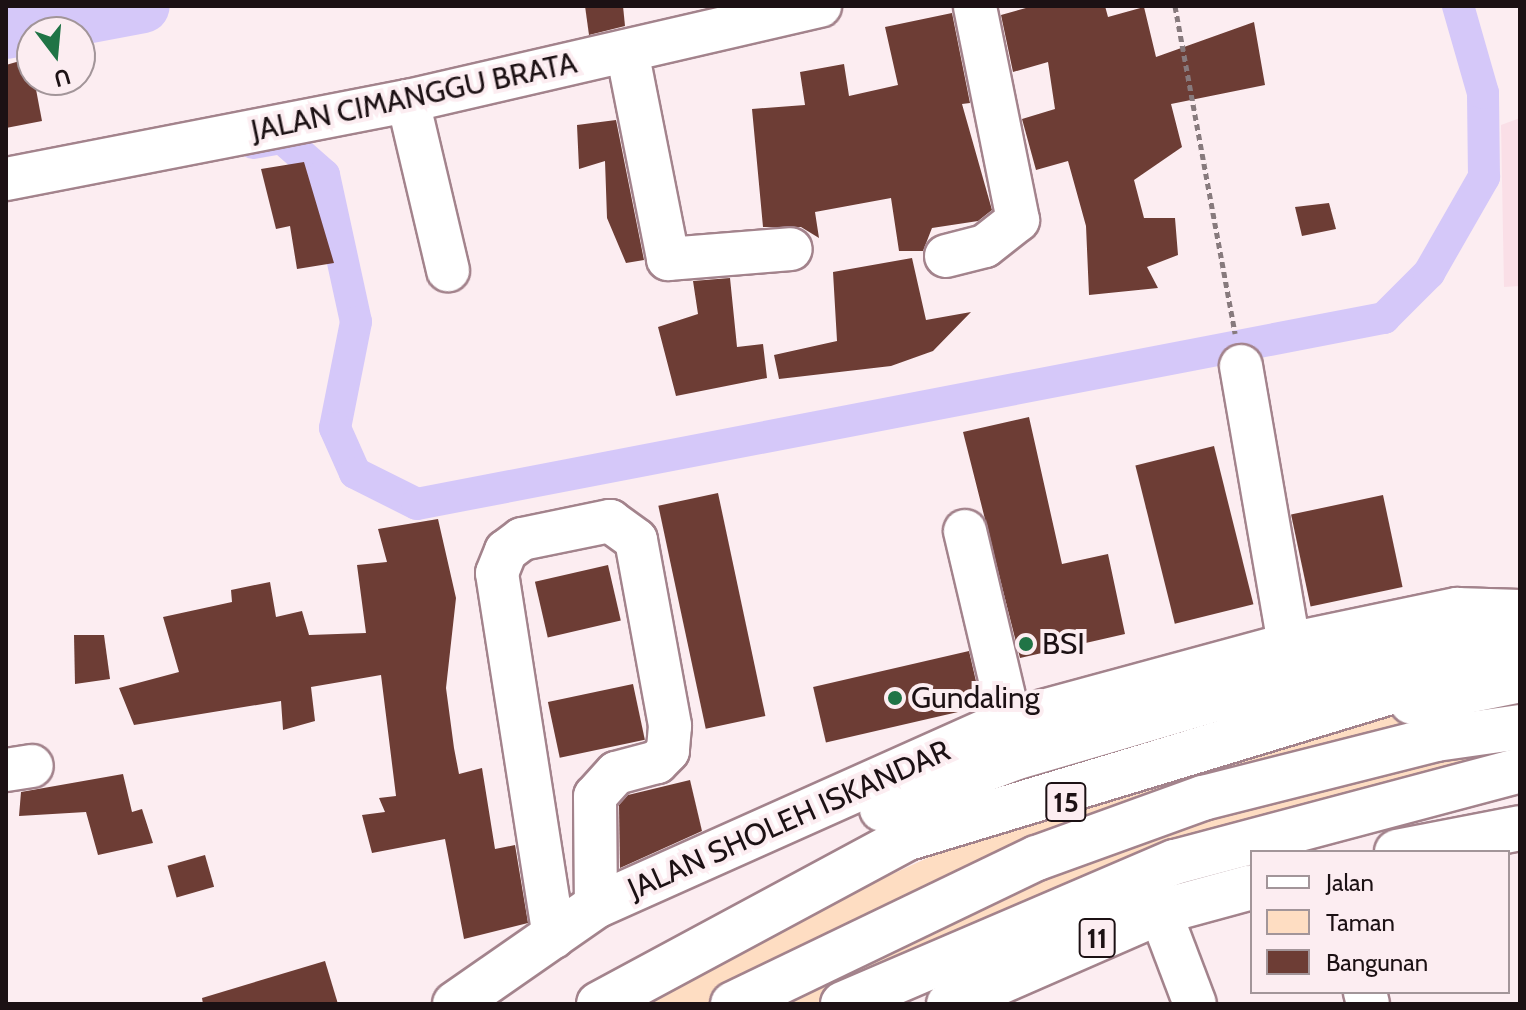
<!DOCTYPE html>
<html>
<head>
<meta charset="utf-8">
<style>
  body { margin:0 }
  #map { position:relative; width:1526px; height:1010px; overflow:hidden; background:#fcedf1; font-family:Cabin,sans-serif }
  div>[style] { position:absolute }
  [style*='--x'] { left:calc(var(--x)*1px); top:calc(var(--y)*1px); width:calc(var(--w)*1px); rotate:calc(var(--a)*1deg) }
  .built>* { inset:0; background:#fadfe7 }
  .green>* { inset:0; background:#feddc2 }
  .canal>* { height:32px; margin:-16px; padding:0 16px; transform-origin:16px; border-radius:16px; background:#d5c8f9 }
  .river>* { height:54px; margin:-27px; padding:0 27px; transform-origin:27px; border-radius:27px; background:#d5c8f9 }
  .building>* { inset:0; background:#6d3d35; transform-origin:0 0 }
  .path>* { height:5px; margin-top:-2.5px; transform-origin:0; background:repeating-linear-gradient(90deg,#877a7d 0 6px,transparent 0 10px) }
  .roads { filter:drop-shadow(2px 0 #a3838c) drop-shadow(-2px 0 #a3838c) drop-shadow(0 2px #a3838c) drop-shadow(0 -2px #a3838c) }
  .minor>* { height:42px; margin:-21px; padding:0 21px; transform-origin:21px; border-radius:21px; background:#fff }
  .highway>* { height:44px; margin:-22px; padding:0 22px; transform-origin:22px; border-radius:22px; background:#fff }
  .dots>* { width:22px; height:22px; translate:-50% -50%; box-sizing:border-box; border:4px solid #fcedf1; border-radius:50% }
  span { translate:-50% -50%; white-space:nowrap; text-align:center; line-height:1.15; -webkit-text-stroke:8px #fcedf1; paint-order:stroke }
  .shield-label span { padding:2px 6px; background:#fcedf1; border:2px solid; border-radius:6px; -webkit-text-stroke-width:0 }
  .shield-label { font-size:28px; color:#1c1114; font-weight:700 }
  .street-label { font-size:30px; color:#1c1114 }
  .poi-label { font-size:30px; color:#1c1114 }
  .left { translate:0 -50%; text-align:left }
  .frame { position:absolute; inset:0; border:8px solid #1c1114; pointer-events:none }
  .legend { position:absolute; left:1250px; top:850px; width:260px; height:144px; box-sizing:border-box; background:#fcedf1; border:2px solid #a29599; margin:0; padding:10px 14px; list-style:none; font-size:24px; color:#1c1114 }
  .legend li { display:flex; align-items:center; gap:16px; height:40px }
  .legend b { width:40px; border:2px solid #a29599 }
  .north { position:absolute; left:16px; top:16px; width:80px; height:80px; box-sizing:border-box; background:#fcedf1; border:2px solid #a29599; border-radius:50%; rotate:164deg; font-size:22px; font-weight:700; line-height:32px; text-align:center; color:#1c1114 }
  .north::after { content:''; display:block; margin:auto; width:28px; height:36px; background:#207446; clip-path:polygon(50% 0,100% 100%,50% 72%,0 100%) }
</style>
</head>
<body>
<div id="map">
  <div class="built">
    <div style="clip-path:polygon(1520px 118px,1520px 286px,1504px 287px,1501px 125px)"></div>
  </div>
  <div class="green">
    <div style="clip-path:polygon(1520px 680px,1520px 771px,1268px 835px,846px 1004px,642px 1004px,851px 893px,1006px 822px,1198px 757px)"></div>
  </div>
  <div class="canal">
    <div style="--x:253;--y:143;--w:29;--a:-10"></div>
    <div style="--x:282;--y:138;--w:56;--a:41.4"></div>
    <div style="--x:324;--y:175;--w:150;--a:77.7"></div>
    <div style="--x:356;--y:322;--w:108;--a:101.2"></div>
    <div style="--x:335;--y:428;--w:49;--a:66"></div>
    <div style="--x:355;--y:473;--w:69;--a:26.6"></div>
    <div style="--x:417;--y:504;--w:985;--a:-10.89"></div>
    <div style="--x:1384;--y:318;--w:64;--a:-45"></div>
    <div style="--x:1429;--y:273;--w:111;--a:-60.2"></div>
    <div style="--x:1484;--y:177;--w:84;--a:-90.7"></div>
    <div style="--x:1483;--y:93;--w:91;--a:-106"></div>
  </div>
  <div class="river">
    <div style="--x:6;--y:32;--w:139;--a:-10.7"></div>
  </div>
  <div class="building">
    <div style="clip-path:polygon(585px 6px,623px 6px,625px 26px,589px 35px)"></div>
    <div style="clip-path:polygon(1033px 6px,1105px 6px,1108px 17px,1144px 7px,1156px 57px,1254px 22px,1265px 85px,1171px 104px,1182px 147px,1134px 180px,1144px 218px,1175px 218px,1178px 255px,1147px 267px,1158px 288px,1089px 295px,1086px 226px,1068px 161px,1036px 170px,1022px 119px,1055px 109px,1048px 62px,1013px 72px,1001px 15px)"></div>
    <div style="clip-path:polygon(952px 13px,970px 103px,962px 104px,992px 210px,978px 221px,932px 228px,923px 251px,899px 251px,891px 198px,815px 212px,819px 238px,801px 227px,763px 227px,752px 109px,805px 105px,800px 72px,844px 64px,849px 96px,898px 85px,885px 27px)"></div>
    <div style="clip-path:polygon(30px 58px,42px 121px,6px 128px,6px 65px)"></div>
    <div style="clip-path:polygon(616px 120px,644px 260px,626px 263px,607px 218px,605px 161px,579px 169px,577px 125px)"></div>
    <div style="clip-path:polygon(304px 162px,334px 263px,297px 269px,290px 226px,276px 229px,261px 169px)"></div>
    <div style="clip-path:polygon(1329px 203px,1336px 229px,1302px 236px,1295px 207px)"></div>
    <div style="clip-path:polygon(912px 258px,926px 320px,971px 312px,933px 351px,891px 366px,779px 379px,774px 355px,837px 341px,833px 272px)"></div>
    <div style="clip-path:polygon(730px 278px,737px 347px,763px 344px,767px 378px,676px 396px,658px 327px,698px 314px,693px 281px)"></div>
    <div style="clip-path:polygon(1029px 417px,1062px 564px,1108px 554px,1125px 634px,1020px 658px,963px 432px)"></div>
    <div style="left:1214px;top:446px;width:163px;height:81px;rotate:76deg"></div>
    <div style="left:718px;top:493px;width:228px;height:61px;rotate:78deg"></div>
    <div style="left:1383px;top:495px;width:94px;height:94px;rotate:78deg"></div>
    <div style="clip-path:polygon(438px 519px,456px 598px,446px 688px,454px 748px,459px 774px,482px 768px,495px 849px,515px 845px,528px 923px,464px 939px,445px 839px,372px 853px,362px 815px,385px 812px,379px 798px,396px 796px,381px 675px,311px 687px,315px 721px,283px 730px,281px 701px,134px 725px,119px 688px,179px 672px,163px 617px,232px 602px,231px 590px,270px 582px,276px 617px,302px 611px,309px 635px,366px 633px,357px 565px,387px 562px,378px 529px)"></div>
    <div style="left:608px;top:565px;width:57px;height:75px;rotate:77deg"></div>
    <div style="clip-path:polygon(74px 635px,104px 635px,110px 679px,75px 684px)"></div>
    <div style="left:969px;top:651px;width:57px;height:160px;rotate:77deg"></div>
    <div style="left:633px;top:684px;width:57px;height:87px;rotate:78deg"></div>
    <div style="clip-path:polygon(123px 774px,132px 812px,142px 809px,153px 843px,98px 855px,86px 812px,19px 816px,21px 792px)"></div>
    <div style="clip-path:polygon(690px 780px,702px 831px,620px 868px,619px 805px,628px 795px)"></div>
    <div style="left:205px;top:855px;width:33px;height:39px;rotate:74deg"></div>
    <div style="clip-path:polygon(325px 961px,338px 1004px,203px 1004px,202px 998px)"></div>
  </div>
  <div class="path">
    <div style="--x:1175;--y:6;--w:333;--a:79.6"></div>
  </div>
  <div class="roads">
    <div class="minor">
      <div style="--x:627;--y:51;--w:212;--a:78.8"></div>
      <div style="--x:668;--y:259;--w:123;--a:-4.6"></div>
      <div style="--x:408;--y:101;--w:174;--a:76.7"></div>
      <div style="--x:6;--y:179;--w:409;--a:-11"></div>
      <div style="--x:408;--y:101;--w:423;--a:-13"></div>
      <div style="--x:946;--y:256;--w:40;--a:-14.4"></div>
      <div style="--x:985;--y:246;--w:42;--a:-38.2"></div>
      <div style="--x:1018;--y:220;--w:218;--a:-101.4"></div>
      <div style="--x:1241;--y:366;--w:283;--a:80.2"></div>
      <div style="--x:965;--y:531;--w:195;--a:76.7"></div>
      <div style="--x:6;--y:770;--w:26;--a:-9"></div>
      <div style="--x:1160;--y:912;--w:98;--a:69.2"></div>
      <div style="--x:554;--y:937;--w:368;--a:-98.9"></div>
      <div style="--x:497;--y:573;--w:24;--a:-68"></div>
      <div style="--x:506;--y:551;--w:20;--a:-37"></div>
      <div style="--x:522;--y:539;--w:90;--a:-11.6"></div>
      <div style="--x:610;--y:521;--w:32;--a:36"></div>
      <div style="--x:636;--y:540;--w:189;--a:79.6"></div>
      <div style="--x:670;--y:726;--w:25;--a:95"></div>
      <div style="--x:668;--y:751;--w:16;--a:135"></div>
      <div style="--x:657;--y:762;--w:42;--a:165"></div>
      <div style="--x:616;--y:773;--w:31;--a:132"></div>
      <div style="--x:595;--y:796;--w:110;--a:89.5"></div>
      <div style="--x:1365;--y:992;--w:12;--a:76"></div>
    </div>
    <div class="highway">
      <div style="--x:1412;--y:702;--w:110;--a:-11.5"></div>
      <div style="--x:882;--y:809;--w:142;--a:-21.1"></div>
      <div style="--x:1014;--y:758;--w:211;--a:-16.2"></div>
      <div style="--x:1217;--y:699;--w:202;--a:-12.6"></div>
      <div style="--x:1414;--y:655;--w:107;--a:-6.5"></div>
      <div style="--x:1397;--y:852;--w:125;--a:-11"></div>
      <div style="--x:455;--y:1004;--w:172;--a:-34.8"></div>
      <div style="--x:596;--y:906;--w:453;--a:-24.1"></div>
      <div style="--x:1010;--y:721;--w:289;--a:-15.2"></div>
      <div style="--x:1289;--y:645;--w:172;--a:-11.8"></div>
      <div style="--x:1457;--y:610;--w:63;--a:1.8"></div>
      <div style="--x:599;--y:1004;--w:348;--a:-28.3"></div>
      <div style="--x:905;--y:839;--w:562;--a:-16.86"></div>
      <div style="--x:733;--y:1004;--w:337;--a:-25.7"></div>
      <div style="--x:1037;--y:858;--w:177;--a:-19.9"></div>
      <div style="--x:1203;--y:798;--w:240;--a:-14.2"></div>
      <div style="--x:1436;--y:739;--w:85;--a:-8.1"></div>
      <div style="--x:843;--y:1004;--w:361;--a:-23.2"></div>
      <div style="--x:1175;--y:862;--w:357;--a:-14.9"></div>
      <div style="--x:949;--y:1004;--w:230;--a:-23.6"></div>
      <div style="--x:1160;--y:912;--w:95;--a:-15.2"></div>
    </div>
  </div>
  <div class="dots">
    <div style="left:1026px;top:644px;background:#207446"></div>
    <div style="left:895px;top:698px;background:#207446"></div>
  </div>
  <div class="shield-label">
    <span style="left:1066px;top:802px">15</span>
    <span style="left:1097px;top:938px">11</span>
  </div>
  <div class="street-label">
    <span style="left:414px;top:97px;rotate:-12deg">JALAN CIMANGGU BRATA</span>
    <span style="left:789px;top:820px;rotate:-24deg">JALAN SHOLEH ISKANDAR</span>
  </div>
  <div class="poi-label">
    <span class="left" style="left:1042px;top:644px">BSI</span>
    <span class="left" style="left:911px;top:698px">Gundaling</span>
  </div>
  <div class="frame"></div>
  <ul class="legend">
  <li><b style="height:10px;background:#fff"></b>Jalan</li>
  <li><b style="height:22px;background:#feddc2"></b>Taman</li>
  <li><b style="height:22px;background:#6d3d35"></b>Bangunan</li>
  </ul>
  <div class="north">U</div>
</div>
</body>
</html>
